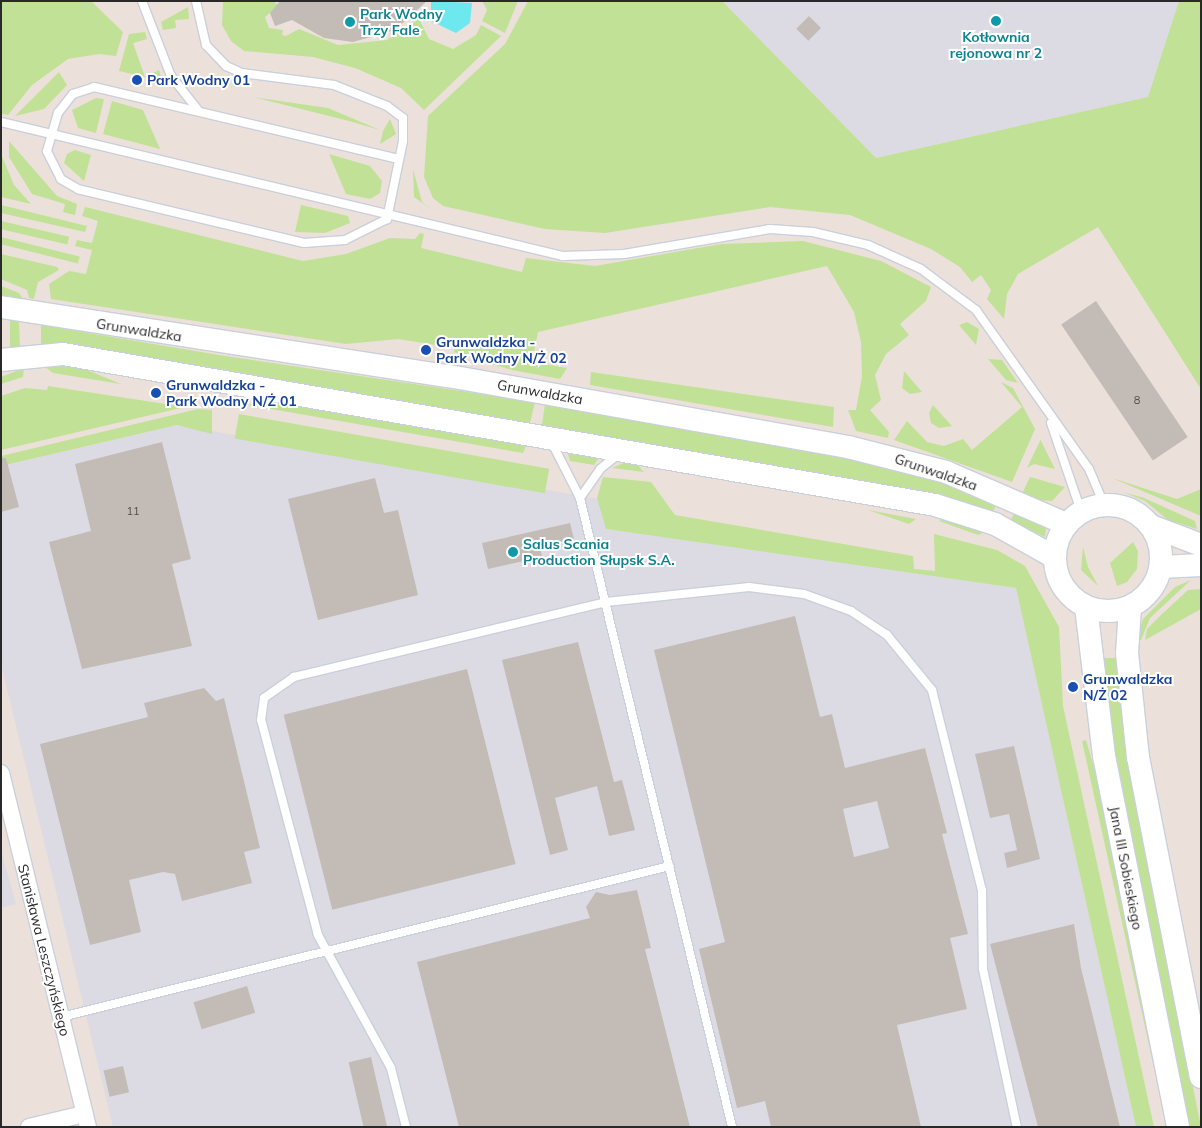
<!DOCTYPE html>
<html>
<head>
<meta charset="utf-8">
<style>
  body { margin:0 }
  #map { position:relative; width:1202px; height:1128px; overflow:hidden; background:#ebe0da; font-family:Mulish,sans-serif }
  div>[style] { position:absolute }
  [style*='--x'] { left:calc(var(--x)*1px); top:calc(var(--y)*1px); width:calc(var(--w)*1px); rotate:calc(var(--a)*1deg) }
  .industrial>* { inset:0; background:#dcdbe3 }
  .green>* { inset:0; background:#c1e296; transform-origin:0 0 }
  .water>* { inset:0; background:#6de8ee }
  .building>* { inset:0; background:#c3bcb6; transform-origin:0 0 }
  .roads { filter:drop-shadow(1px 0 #c9d0db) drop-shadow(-1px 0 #c9d0db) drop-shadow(0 1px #c9d0db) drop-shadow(0 -1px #c9d0db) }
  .lane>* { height:8px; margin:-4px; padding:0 4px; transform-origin:4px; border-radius:4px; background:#fff }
  .street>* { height:16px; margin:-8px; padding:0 8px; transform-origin:8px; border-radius:8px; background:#fff }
  .secondary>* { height:22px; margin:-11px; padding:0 11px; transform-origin:11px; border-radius:11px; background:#fff }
  .secondary>.ring { margin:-11px; padding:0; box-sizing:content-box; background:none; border:22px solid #fff; border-radius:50% }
  .dots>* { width:14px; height:14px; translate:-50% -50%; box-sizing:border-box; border:2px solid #fff; border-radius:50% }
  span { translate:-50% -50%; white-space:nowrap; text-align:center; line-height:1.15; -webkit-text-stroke:4px #fff; paint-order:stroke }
  .number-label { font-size:11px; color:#504e4c }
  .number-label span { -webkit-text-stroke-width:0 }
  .culture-label { font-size:14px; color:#0d838f; font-weight:700 }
  .left { translate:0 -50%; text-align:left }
  .transit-label { font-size:14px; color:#164399; font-weight:700 }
  .street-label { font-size:14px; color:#292929 }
  .frame { position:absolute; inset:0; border:2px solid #292929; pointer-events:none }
</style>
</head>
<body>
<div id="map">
  <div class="industrial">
    <div style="clip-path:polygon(722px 1px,1179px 1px,1149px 97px,876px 158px)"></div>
    <div style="clip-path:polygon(177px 425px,599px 499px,606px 529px,1016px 588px,1136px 1127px,113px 1127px,1px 664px,1px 466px)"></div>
    <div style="clip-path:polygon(1px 851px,16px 904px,1px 908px)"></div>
  </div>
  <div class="green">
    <div style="clip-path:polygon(1px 1px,91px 1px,123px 32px,116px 56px,99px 54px,68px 59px,32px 85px,8px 115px,2px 114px)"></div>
    <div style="clip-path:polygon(223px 1px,274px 1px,278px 6px,265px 17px,269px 28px,283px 30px,282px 35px,286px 36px,299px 29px,338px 45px,387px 40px,419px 19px,429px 39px,453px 49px,476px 35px,481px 25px,501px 36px,424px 110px,401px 88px,355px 68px,313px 57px,244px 51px,231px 41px,222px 25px)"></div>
    <div style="clip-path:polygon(482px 1px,518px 1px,505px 33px,482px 21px,487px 10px)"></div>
    <div style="clip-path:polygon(528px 1px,722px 1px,876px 158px,1148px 97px,1179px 1px,1201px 1px,1201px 389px,1098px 227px,1018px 274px,1007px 294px,1004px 319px,987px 299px,991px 290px,981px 275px,972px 282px,960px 267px,931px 249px,850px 215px,770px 207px,605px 233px,545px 229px,443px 206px,433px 198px,424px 177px,428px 116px,505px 44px)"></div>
    <div style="clip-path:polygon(188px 7px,189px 19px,175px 20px,176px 28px,163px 30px,161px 22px)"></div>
    <div style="clip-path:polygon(145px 32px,147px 39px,133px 43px,145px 77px,159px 70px,162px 81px,119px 71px,129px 34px)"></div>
    <div style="clip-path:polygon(59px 72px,67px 85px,44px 109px,15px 116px)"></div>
    <div style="clip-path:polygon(253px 97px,328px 108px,380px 130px,349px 121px)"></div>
    <div style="clip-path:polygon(96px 98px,104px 99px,96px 133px,78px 128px,72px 110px)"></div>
    <div style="clip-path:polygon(112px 101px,143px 110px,160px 149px,103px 134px)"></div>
    <div style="clip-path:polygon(390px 119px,396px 134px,380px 144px,383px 131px)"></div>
    <div style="clip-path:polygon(9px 141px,57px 196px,77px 204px,75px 215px,63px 212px,65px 204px,32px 194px,9px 157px)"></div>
    <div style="clip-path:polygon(75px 150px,91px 155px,84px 181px,64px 163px,67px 154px)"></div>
    <div style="clip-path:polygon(1px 154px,14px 185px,31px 204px,1px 197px)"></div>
    <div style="clip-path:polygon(329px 154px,370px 166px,382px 181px,380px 193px,370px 199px,346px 194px)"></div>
    <div style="clip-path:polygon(413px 169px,422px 202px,432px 210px,414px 197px)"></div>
    <div style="clip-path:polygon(1px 205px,87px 226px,85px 232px,1px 213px)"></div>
    <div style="clip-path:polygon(301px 205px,348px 216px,350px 223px,325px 233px,295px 232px)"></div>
    <div style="clip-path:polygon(85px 207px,303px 261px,346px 254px,390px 238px,415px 239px,420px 233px,424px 234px,421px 248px,522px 272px,526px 258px,595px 266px,721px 244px,803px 241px,881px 261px,931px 287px,926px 301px,900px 324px,909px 335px,886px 354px,875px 375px,881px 400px,870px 410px,889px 432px,888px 438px,856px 431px,848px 410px,856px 410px,862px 376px,861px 342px,854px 312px,827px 266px,538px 332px,532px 362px,567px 368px,560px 379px,512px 370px,454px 352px,455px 348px,398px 339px,346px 344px,51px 299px,49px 284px,69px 271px,86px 274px,92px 250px,75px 246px,77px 240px,92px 243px,98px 221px,82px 216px)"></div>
    <div style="left:1px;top:221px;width:70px;height:8px;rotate:13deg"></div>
    <div style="left:1px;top:237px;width:81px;height:7px;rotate:14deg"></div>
    <div style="clip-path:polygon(1px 254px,57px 267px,59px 270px,38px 282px,34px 299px,29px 298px,27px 290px,1px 279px)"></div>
    <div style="clip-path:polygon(1px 286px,19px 293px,23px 299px,1px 296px)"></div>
    <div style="clip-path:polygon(10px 319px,19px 321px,20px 347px,10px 349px)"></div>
    <div style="clip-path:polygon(967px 322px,979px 329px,976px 345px,959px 325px)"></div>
    <div style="clip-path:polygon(41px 325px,219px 355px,535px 402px,530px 423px,197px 365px,41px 344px)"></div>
    <div style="clip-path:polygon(988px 359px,1002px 360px,1018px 383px,1006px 380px)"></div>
    <div style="clip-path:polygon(57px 365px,87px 370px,121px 384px,53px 373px,45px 367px)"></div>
    <div style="clip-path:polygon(24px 368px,23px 377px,1px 384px,1px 377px)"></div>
    <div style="clip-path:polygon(904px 371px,922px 392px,910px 394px,902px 388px)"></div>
    <div style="clip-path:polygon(591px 372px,834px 407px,833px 427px,590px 385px)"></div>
    <div style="clip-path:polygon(1001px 382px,1013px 388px,1035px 429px,1012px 482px,894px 440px,907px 421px,927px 442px,944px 446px,963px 439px,972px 450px,1022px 407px)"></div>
    <div style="clip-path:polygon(48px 386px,185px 407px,1px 450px,1px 396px,25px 388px,47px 390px)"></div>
    <div style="clip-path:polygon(264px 399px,527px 443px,523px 453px,248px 405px)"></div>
    <div style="clip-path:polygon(545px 404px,866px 461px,932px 479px,996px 505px,993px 512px,943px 496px,542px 425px)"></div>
    <div style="clip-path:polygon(933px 405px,952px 426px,939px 428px,931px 423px,929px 413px)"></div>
    <div style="clip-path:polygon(198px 409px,212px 410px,212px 434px,177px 425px,1px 466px,1px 456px)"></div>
    <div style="left:239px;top:414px;width:315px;height:25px;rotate:10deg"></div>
    <div style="clip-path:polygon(1041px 439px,1041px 441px,1055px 469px,1034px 464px,1027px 468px)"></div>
    <div style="clip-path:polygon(568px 454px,598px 457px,599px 458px,594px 465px,570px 461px)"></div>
    <div style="clip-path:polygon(626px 462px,637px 464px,644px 472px,612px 468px)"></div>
    <div style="clip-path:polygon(603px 477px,651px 482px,675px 515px,913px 556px,914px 569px,935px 571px,934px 534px,997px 550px,1025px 566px,1059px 627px,1063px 706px,1154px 1127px,1136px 1127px,1016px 588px,606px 529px,597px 498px)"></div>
    <div style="clip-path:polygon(1030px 477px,1065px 487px,1052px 501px,1035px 500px,1022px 494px)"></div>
    <div style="clip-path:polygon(1112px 478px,1177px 499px,1201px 489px,1201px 516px)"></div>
    <div style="clip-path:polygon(1123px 492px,1144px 498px,1195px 521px,1197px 529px,1168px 520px,1145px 501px)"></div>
    <div style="clip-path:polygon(868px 510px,916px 519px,909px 524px)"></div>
    <div style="clip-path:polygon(1014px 513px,1046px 528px,1045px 537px,1011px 520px)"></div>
    <div style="clip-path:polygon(946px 518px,985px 532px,978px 535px,939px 521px)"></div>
    <div style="clip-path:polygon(1133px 542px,1138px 551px,1137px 569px,1127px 582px,1117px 586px,1110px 563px)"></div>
    <div style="clip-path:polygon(1083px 547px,1088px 567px,1098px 586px,1081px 570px)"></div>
    <div style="clip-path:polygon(1191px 580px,1150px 618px,1141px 640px,1136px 640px,1143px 619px,1175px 587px)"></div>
    <div style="clip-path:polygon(1201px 589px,1201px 609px,1145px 640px,1147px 629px,1161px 615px,1188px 590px)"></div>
    <div style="clip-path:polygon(1103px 658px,1117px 658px,1125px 746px,1201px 1127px,1188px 1127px,1115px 765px)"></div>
    <div style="clip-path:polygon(1086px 740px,1095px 771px,1167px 1127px,1082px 741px)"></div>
  </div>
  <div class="water">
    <div style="clip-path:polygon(431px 1px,472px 3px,470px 23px,456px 33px,431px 21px)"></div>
  </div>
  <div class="building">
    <div style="clip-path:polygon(280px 1px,427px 1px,395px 30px,353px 42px,324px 38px,292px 20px,275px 26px,270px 13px)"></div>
    <div style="left:809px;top:16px;width:17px;height:18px;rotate:45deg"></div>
    <div style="left:1096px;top:301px;width:164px;height:42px;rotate:56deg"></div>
    <div style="clip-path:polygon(162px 442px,191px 559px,172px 564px,192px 646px,82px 669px,49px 542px,91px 531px,75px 464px)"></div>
    <div style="clip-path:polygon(1px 458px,6px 458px,19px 507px,1px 512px)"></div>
    <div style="clip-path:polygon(375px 478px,384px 513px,398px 510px,418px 595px,318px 620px,288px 499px)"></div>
    <div style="clip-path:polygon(570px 523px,574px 539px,540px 547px,542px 557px,488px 569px,482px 543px)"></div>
    <div style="clip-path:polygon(evenodd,795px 616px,820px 717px,832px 714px,845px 768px,925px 748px,947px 833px,942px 834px,968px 934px,950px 938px,967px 1009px,897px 1025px,921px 1127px,771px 1127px,765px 1101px,737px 1108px,699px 949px,725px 942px,654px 650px,795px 616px,877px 801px,889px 848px,854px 857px,843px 809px,877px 801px)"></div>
    <div style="clip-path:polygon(578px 642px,614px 782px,622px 780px,635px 830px,609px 836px,597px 786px,555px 798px,568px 850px,550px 855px,502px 660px)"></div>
    <div style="left:467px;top:669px;width:201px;height:189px;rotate:76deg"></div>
    <div style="clip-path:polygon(204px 688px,216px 701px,224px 698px,260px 848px,244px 852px,252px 883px,182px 901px,175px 874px,163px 872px,129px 880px,141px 932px,90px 945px,40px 744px,148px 717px,144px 703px)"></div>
    <div style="clip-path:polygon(1014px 746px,1040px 859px,1007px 868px,1004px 853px,1017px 850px,1009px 814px,990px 818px,975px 754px)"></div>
    <div style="clip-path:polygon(637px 890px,651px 948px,645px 949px,690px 1127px,459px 1127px,417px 962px,590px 918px,586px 907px,596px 892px,610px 895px)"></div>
    <div style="clip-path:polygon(1074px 924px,1081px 968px,1120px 1127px,1038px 1127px,990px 944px)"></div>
    <div style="left:247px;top:986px;width:28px;height:56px;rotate:73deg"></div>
    <div style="left:371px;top:1057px;width:72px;height:23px;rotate:77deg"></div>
    <div style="left:123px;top:1066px;width:27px;height:20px;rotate:77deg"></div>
  </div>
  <div class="roads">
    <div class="lane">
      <div style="--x:142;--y:1;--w:80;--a:68.9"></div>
      <div style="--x:171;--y:76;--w:43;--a:51.5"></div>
      <div style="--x:196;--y:1;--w:45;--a:77.2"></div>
      <div style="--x:206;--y:45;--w:29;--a:46"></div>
      <div style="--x:226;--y:66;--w:17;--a:24"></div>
      <div style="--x:242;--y:73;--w:93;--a:7.4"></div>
      <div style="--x:334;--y:85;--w:57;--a:21.6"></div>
      <div style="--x:387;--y:106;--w:20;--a:37"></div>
      <div style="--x:403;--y:118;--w:23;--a:90"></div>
      <div style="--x:403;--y:141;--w:80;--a:101.6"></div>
      <div style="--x:387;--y:219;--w:47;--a:153.4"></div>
      <div style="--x:345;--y:240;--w:41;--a:175.8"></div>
      <div style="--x:304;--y:243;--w:232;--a:-166.6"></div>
      <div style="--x:78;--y:189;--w:20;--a:-150"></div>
      <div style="--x:61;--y:179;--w:31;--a:-117"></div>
      <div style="--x:47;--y:151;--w:40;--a:-74"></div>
      <div style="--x:58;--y:113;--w:24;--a:-52"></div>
      <div style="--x:73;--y:94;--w:22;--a:-18"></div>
      <div style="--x:94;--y:87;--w:313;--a:13.3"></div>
      <div style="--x:1;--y:122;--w:578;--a:13.41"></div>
      <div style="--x:563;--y:256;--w:61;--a:-1.9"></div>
      <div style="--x:624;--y:254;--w:148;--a:-9.7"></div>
      <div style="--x:770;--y:229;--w:43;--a:4"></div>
      <div style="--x:813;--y:232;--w:57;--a:13.3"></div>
      <div style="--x:868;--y:245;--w:58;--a:24.4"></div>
      <div style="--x:921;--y:269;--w:69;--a:36.7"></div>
      <div style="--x:976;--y:310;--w:195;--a:54.6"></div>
      <div style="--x:1089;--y:469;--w:38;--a:67"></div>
      <div style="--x:1051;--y:423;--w:93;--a:71.2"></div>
      <div style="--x:552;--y:443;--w:62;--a:63"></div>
      <div style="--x:580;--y:498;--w:35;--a:-55"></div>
      <div style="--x:600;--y:469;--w:21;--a:-39"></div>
      <div style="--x:580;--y:498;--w:647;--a:76.41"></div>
      <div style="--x:61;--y:1017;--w:627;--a:-13.93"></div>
      <div style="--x:406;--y:1127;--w:61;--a:-104.3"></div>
      <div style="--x:391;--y:1068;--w:152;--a:-118.8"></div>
      <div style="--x:318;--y:935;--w:222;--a:-104.8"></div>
      <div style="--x:261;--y:720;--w:22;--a:-82"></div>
      <div style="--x:264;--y:698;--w:37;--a:-35"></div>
      <div style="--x:294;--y:677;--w:321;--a:-13.5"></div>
      <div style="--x:606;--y:602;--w:144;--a:-6"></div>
      <div style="--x:749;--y:587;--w:55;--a:7.3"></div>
      <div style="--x:804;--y:594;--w:50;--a:19.9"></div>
      <div style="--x:851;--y:611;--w:43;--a:33.7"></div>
      <div style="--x:887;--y:635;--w:71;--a:50.7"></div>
      <div style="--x:932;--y:690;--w:206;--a:76"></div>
      <div style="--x:982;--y:890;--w:79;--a:89.3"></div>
      <div style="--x:983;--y:969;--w:162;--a:77.9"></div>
    </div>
    <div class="street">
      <div style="--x:1;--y:773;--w:365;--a:76.2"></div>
      <div style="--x:29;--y:1127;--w:57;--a:-13.3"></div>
    </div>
    <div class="secondary">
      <div style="--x:1;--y:307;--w:453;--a:8.8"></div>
      <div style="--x:449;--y:376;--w:405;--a:10.1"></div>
      <div style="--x:848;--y:447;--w:101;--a:14.3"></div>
      <div style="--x:946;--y:472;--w:131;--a:23.4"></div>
      <div style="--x:1;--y:360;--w:62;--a:-5.5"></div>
      <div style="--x:63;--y:354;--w:885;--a:9.82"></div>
      <div style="--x:935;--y:505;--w:63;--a:17.6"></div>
      <div style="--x:995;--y:524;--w:68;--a:29.2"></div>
      <div class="ring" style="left:1055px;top:505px;width:84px;height:84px"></div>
      <div style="--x:1151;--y:526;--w:53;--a:20.8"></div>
      <div style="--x:1161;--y:567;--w:40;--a:-2.9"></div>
      <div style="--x:1086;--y:607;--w:150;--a:83.1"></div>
      <div style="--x:1104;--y:756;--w:378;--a:78.7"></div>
      <div style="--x:1130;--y:607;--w:46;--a:93.7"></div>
      <div style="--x:1127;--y:653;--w:105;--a:84"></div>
      <div style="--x:1138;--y:757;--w:326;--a:78.9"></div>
    </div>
  </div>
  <div class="dots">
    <div style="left:996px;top:21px;background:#0f9aa8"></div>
    <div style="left:350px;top:22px;background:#0f9aa8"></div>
    <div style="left:137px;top:80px;background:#1a4fb4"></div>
    <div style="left:426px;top:350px;background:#1a4fb4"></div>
    <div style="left:156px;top:393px;background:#1a4fb4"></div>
    <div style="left:513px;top:552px;background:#0f9aa8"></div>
    <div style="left:1073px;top:687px;background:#1a4fb4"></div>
  </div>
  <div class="number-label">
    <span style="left:1137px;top:400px">8</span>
    <span style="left:133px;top:511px">11</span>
  </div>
  <div class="culture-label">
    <span class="left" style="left:360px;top:22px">Park Wodny<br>Trzy Fale</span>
    <span style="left:996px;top:45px">Kotłownia<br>rejonowa nr 2</span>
    <span class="left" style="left:523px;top:552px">Salus Scania<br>Production Słupsk S.A.</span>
  </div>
  <div class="transit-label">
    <span class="left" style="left:147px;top:80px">Park Wodny 01</span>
    <span class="left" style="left:436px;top:350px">Grunwaldzka -<br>Park Wodny N/Ż 02</span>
    <span class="left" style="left:166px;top:393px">Grunwaldzka -<br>Park Wodny N/Ż 01</span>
    <span class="left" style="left:1083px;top:687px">Grunwaldzka<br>N/Ż 02</span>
  </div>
  <div class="street-label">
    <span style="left:139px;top:330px;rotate:9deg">Grunwaldzka</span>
    <span style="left:540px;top:392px;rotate:10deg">Grunwaldzka</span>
    <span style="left:936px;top:472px;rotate:19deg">Grunwaldzka</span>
    <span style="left:1126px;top:868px;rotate:79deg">Jana III Sobieskiego</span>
    <span style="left:44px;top:950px;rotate:76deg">Stanisława Leszczyńskiego</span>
  </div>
  <div class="frame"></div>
</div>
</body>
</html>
